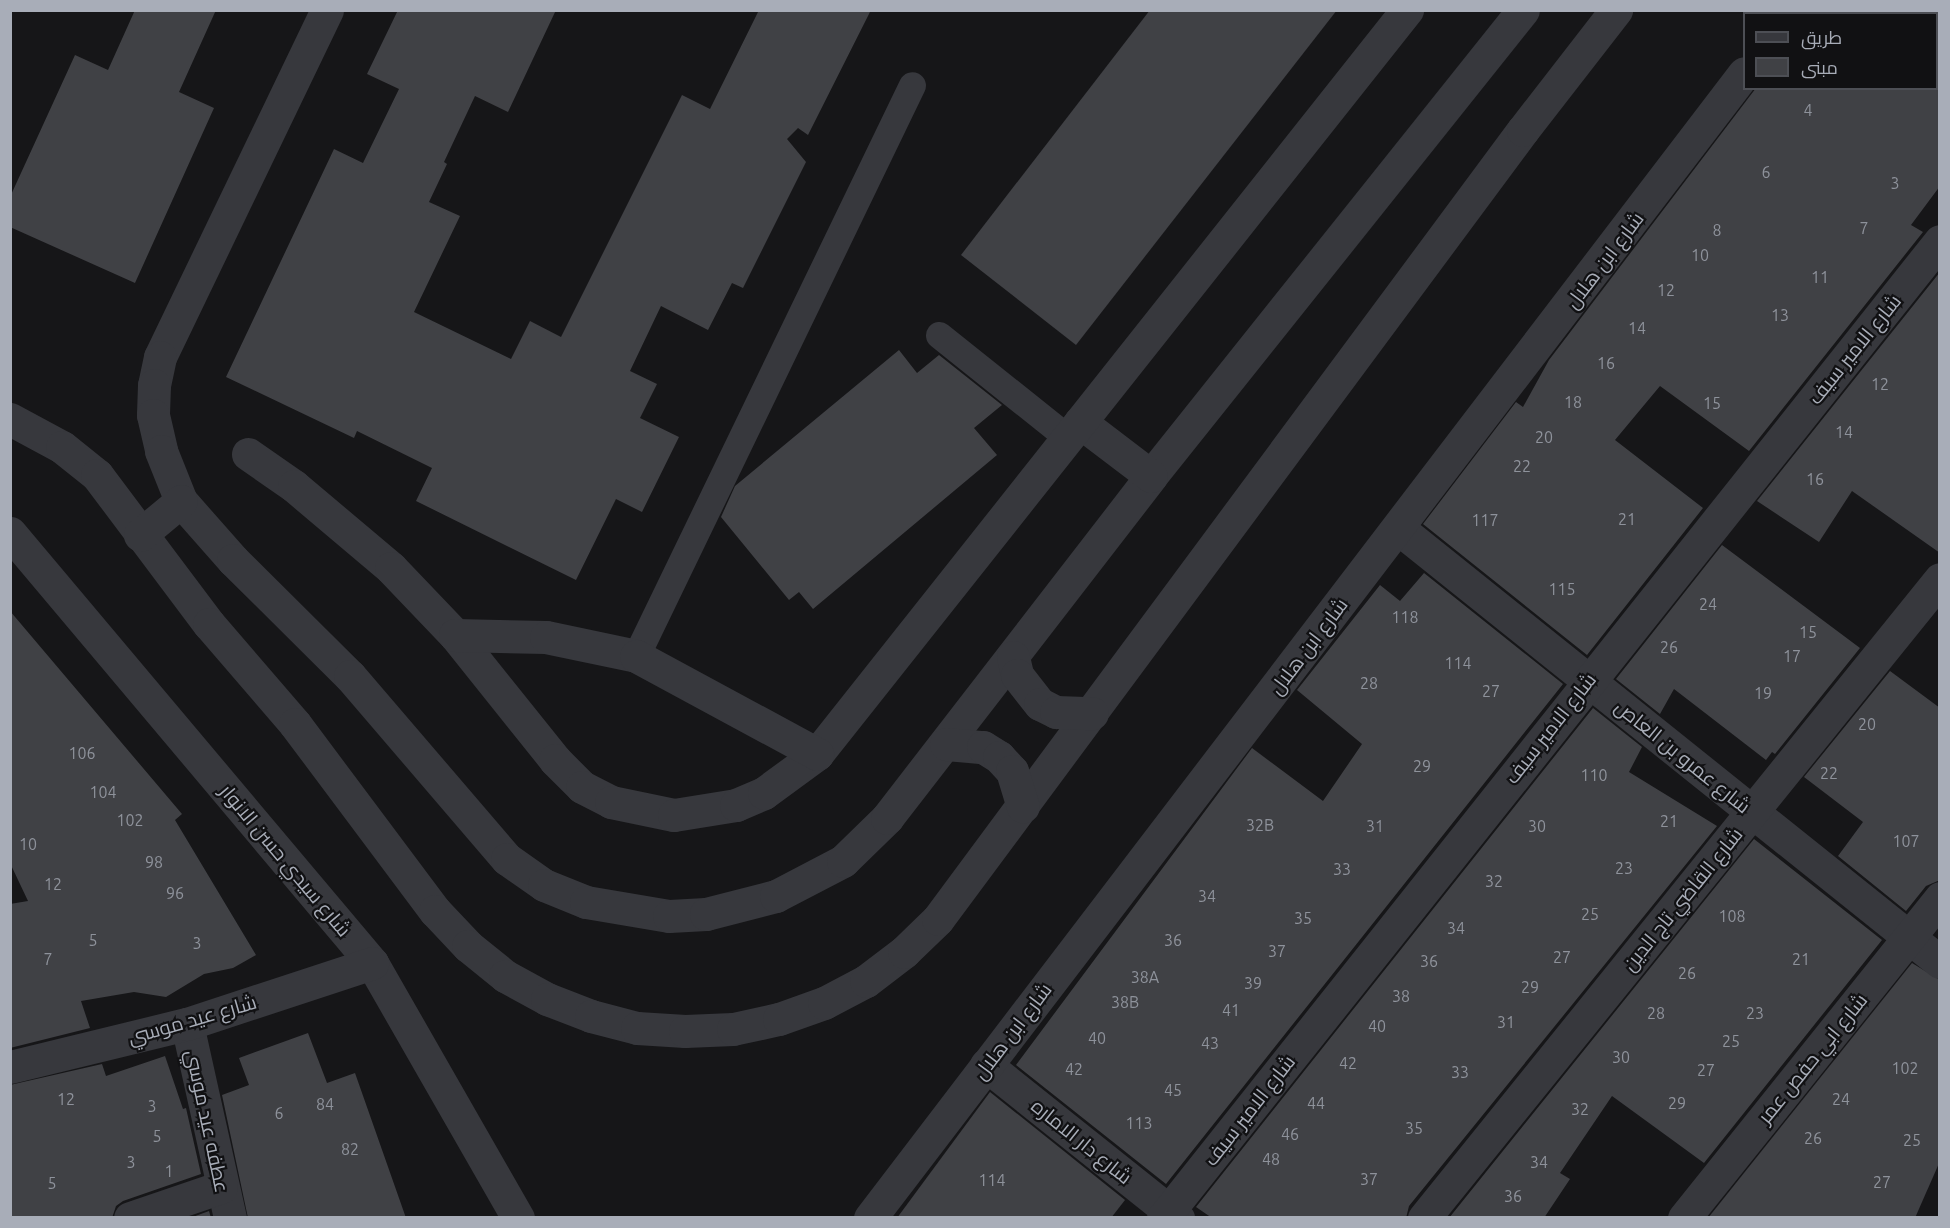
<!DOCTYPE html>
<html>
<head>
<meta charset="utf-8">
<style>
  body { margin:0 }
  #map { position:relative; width:1950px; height:1228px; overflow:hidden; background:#161618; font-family:Ubuntu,Cairo,sans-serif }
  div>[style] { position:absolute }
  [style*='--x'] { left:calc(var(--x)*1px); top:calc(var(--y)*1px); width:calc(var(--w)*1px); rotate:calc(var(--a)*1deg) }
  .building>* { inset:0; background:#404145 }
  .service>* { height:27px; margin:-13.5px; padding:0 13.5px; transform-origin:13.5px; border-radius:13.5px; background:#37383d }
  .minor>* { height:33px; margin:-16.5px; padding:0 16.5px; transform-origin:16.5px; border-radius:16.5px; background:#37383d }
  span { translate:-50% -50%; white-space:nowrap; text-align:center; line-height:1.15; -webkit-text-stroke:4.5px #111113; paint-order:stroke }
  .number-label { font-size:16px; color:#8e929b }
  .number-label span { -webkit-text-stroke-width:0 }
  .street-label { font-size:20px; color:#a8adb8 }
  .frame { position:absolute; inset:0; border:12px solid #a8adb8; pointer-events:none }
  .legend { position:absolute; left:1743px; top:12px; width:195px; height:78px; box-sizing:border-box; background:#111113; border:2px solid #4d4f55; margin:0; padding:8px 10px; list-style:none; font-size:18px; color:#a8adb8 }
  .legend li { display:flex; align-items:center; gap:12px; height:30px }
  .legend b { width:30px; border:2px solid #4d4f55 }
</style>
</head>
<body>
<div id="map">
  <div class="building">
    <div style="clip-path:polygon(135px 10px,216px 10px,179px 92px,214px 108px,135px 283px,10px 227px,10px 197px,75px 55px,108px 70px)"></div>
    <div style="clip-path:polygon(398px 10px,556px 10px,508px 112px,475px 96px,444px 162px,447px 164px,429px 202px,460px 216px,414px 312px,511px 359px,530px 321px,561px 337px,682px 95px,710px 109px,759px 10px,871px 10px,808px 135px,798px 128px,787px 139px,806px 162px,743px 288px,732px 283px,708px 330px,661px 306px,630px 371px,657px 384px,640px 418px,679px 437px,642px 512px,616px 499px,576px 580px,416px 501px,432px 468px,357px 431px,354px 438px,226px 377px,334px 149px,363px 163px,380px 128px,399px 89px,367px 74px)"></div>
    <div style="clip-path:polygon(1150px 10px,1337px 10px,1076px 345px,961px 255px)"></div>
    <div style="clip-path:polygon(1756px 88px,1940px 88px,1940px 186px,1911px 225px,1923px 232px,1749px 451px,1660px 386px,1615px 440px,1703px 508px,1587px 655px,1423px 524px,1516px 402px,1523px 407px,1549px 360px)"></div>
    <div style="clip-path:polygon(1940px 272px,1940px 553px,1852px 491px,1819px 542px,1757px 501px)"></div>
    <div style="clip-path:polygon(899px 350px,917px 373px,939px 355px,1002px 405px,974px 428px,997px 455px,813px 609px,799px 592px,789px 600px,721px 517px,735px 486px)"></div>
    <div style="clip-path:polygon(1722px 545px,1860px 648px,1775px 754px,1772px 752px,1766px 760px,1674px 689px,1660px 714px,1616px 679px)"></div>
    <div style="clip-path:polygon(1424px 573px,1563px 684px,1166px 1184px,1016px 1065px,1252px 748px,1323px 801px,1362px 744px,1297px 690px,1380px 585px,1400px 601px)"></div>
    <div style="clip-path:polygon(10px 611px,182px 814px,175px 820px,256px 955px,233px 968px,204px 974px,166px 997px,134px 992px,81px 1001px,90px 1028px,10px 1048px,10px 904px,28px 901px,10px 863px)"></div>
    <div style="clip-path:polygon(1890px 671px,1940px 708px,1940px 880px,1926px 886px,1906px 911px,1838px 856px,1863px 822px,1804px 777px)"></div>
    <div style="clip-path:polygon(1593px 708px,1642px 747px,1629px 772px,1717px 826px,1409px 1206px,1406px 1218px,1212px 1218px,1196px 1207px)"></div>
    <div style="clip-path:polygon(1754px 839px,1882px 940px,1704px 1163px,1612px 1096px,1560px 1173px,1570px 1179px,1544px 1218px,1449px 1218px)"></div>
    <div style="clip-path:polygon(1912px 963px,1940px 980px,1940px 1161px,1915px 1218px,1708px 1218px)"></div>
    <div style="clip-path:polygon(308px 1033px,327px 1083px,355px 1073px,406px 1218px,248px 1218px,222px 1095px,249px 1085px,239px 1058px)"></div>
    <div style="clip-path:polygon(165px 1056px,183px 1109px,186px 1108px,201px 1174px,123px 1201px,116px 1206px,112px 1218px,10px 1218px,10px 1085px,102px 1064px,106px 1076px)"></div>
    <div style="clip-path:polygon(990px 1092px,1125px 1200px,1111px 1218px,897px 1218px)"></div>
    <div style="clip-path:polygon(209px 1211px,211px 1218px,190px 1218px)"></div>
  </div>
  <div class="service">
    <div style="--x:939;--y:335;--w:165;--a:38.6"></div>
    <div style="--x:636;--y:656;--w:634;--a:-64.2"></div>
  </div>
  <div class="minor">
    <div style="--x:327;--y:10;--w:385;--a:115.7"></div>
    <div style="--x:160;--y:357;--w:29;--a:102"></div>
    <div style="--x:154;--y:385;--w:30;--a:92"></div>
    <div style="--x:153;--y:415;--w:37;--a:77"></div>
    <div style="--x:161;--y:451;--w:54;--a:68.2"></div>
    <div style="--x:181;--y:501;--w:79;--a:48.6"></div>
    <div style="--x:233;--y:560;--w:165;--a:44.8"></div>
    <div style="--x:350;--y:676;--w:241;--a:49.4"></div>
    <div style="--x:507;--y:859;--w:45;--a:35.1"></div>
    <div style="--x:544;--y:885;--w:45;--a:22"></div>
    <div style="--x:586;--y:902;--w:84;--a:9.6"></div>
    <div style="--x:669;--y:916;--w:37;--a:-3"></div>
    <div style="--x:706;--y:914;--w:72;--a:-14.4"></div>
    <div style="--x:776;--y:896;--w:76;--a:-27.6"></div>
    <div style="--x:843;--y:861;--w:62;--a:-44.3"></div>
    <div style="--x:887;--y:818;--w:432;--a:-52.3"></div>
    <div style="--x:1151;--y:476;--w:596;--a:-51.4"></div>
    <div style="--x:1789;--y:14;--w:4;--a:-63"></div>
    <div style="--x:10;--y:419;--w:59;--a:28.3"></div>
    <div style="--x:62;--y:447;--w:45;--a:38.7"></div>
    <div style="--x:97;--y:475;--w:186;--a:53.1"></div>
    <div style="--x:209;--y:624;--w:132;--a:49.3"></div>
    <div style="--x:295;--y:724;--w:234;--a:53.2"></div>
    <div style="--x:435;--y:911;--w:48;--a:46.7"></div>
    <div style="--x:468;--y:946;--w:48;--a:39"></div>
    <div style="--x:505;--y:976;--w:48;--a:28.7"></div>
    <div style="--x:547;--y:999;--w:47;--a:21.1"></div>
    <div style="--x:591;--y:1016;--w:48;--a:14.6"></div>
    <div style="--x:637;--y:1028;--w:48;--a:3.6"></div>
    <div style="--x:685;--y:1031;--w:48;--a:-2.4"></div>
    <div style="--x:733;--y:1029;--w:47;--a:-12.3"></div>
    <div style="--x:779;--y:1019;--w:48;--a:-19.6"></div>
    <div style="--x:824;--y:1003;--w:47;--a:-27.6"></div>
    <div style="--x:866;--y:981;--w:48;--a:-37.3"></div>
    <div style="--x:904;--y:952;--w:47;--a:-44.1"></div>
    <div style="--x:938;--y:919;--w:982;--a:-53.45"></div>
    <div style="--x:1523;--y:130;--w:152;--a:-52.2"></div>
    <div style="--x:1080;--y:422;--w:89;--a:37.3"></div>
    <div style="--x:248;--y:454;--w:56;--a:34.8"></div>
    <div style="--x:294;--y:486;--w:127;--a:40.2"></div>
    <div style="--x:391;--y:568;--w:93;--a:46.3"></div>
    <div style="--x:455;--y:635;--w:160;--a:51.3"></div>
    <div style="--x:555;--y:760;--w:38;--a:45"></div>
    <div style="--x:582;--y:787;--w:33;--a:27"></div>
    <div style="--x:611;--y:802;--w:64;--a:11.7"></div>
    <div style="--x:674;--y:815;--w:63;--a:-9.2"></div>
    <div style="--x:736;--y:805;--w:30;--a:-23"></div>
    <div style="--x:764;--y:793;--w:66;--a:-36.3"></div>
    <div style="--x:817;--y:754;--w:950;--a:-51.59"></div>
    <div style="--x:1398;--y:528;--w:694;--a:38.69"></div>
    <div style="--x:10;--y:533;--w:562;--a:49.91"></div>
    <div style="--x:372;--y:963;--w:294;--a:60.2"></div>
    <div style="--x:140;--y:535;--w:53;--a:-39.7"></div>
    <div style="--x:455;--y:635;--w:91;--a:1.3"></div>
    <div style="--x:546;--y:637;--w:92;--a:11.9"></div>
    <div style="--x:636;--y:656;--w:206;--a:28.4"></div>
    <div style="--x:1013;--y:657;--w:18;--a:77"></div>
    <div style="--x:1017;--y:675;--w:37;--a:52"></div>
    <div style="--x:1040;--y:704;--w:18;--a:27"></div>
    <div style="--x:1056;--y:712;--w:36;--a:2"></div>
    <div style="--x:946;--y:744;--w:37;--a:5"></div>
    <div style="--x:983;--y:747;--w:19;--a:32"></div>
    <div style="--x:999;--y:757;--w:19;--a:47"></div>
    <div style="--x:1012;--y:771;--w:37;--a:73"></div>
    <div style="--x:187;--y:1024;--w:199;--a:77.5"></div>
    <div style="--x:986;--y:1065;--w:246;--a:38.6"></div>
    <div style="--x:10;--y:1067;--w:182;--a:-13.7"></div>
    <div style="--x:187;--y:1024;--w:195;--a:-18.2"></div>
    <div style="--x:130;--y:1218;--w:96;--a:-18.8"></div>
    <div style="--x:870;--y:1218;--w:1440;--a:-52.64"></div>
    <div style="--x:1163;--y:1218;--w:1248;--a:-51.51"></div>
    <div style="--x:1424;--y:1218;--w:821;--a:-51.08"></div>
    <div style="--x:1684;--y:1218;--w:410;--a:-51.3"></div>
  </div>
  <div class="number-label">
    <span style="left:1808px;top:110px">4</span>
    <span style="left:1766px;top:172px">6</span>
    <span style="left:1895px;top:183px">3</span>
    <span style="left:1864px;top:228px">7</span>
    <span style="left:1717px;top:230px">8</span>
    <span style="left:1700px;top:255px">10</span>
    <span style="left:1820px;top:277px">11</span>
    <span style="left:1666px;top:290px">12</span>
    <span style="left:1780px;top:315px">13</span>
    <span style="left:1637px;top:328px">14</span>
    <span style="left:1606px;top:363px">16</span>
    <span style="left:1880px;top:384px">12</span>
    <span style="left:1573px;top:402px">18</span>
    <span style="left:1712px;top:403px">15</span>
    <span style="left:1844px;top:432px">14</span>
    <span style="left:1544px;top:437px">20</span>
    <span style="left:1522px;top:466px">22</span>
    <span style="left:1815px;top:479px">16</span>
    <span style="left:1627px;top:519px">21</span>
    <span style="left:1485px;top:520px">117</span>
    <span style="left:1562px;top:589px">115</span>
    <span style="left:1708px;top:604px">24</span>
    <span style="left:1405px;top:617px">118</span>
    <span style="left:1808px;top:632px">15</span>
    <span style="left:1669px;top:647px">26</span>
    <span style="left:1792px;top:656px">17</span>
    <span style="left:1458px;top:663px">114</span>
    <span style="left:1369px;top:683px">28</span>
    <span style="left:1491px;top:691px">27</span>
    <span style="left:1763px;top:693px">19</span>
    <span style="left:1867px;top:724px">20</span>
    <span style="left:82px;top:753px">106</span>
    <span style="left:1422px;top:766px">29</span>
    <span style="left:1829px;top:773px">22</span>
    <span style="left:1594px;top:775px">110</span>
    <span style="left:103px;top:792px">104</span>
    <span style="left:130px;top:820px">102</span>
    <span style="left:1669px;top:821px">21</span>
    <span style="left:1260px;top:825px">32B</span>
    <span style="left:1375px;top:826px">31</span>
    <span style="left:1537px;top:826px">30</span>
    <span style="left:1906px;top:841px">107</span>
    <span style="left:28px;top:844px">10</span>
    <span style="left:154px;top:862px">98</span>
    <span style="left:1624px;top:868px">23</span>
    <span style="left:1342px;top:869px">33</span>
    <span style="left:1494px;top:881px">32</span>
    <span style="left:53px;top:884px">12</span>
    <span style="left:175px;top:893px">96</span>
    <span style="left:1207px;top:896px">34</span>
    <span style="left:1590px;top:914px">25</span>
    <span style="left:1732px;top:916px">108</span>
    <span style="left:1303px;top:918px">35</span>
    <span style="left:1456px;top:928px">34</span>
    <span style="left:93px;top:940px">5</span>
    <span style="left:1173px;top:940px">36</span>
    <span style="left:197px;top:943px">3</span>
    <span style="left:1277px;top:951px">37</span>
    <span style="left:1562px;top:957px">27</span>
    <span style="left:48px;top:959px">7</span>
    <span style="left:1801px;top:959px">21</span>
    <span style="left:1429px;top:961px">36</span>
    <span style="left:1687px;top:973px">26</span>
    <span style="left:1145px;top:977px">38A</span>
    <span style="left:1253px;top:983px">39</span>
    <span style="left:1530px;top:987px">29</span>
    <span style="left:1401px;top:996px">38</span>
    <span style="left:1125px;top:1002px">38B</span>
    <span style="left:1231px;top:1010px">41</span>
    <span style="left:1656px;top:1013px">28</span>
    <span style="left:1755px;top:1013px">23</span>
    <span style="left:1506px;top:1022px">31</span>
    <span style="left:1377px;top:1026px">40</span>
    <span style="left:1097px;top:1038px">40</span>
    <span style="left:1731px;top:1041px">25</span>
    <span style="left:1210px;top:1043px">43</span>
    <span style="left:1621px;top:1057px">30</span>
    <span style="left:1348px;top:1063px">42</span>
    <span style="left:1905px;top:1068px">102</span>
    <span style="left:1074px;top:1069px">42</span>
    <span style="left:1706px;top:1070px">27</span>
    <span style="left:1460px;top:1072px">33</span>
    <span style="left:1173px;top:1090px">45</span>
    <span style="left:66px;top:1099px">12</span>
    <span style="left:1841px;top:1099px">24</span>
    <span style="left:1316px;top:1103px">44</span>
    <span style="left:1677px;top:1103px">29</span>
    <span style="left:325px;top:1104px">84</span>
    <span style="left:152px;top:1106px">3</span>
    <span style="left:1580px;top:1109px">32</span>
    <span style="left:279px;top:1113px">6</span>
    <span style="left:1139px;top:1123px">113</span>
    <span style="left:1414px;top:1128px">35</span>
    <span style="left:1290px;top:1134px">46</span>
    <span style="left:157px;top:1136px">5</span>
    <span style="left:1813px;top:1138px">26</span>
    <span style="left:1912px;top:1140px">25</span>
    <span style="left:350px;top:1149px">82</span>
    <span style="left:1271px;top:1159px">48</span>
    <span style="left:131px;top:1162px">3</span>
    <span style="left:1539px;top:1162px">34</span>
    <span style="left:169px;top:1171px">1</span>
    <span style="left:1369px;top:1179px">37</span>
    <span style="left:992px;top:1180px">114</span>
    <span style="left:1882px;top:1182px">27</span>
    <span style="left:52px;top:1183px">5</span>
    <span style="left:1513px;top:1196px">36</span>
  </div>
  <div class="street-label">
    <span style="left:1604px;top:260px;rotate:-53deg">شارع ابن هلال</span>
    <span style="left:1854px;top:349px;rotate:-51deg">شارع الامير سيف</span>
    <span style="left:1308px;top:646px;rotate:-53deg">شارع ابن هلال</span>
    <span style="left:1550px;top:728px;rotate:-52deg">شارع الامير سيف</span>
    <span style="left:1683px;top:756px;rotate:39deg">شارع عمرو بن العاص</span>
    <span style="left:286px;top:860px;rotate:50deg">شارع سيدي حسن الانوار</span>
    <span style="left:1682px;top:899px;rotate:-51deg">شارع القاضي تاج الدين</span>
    <span style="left:192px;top:1019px;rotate:-16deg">شارع عيد موسي</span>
    <span style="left:1012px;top:1031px;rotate:-53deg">شارع ابن هلال</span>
    <span style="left:1812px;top:1058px;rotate:-51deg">شارع ابي حفص عمر</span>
    <span style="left:1249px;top:1110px;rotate:-52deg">شارع الامير سيف</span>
    <span style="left:208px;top:1121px;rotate:78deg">عطفه عيد موسي</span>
    <span style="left:1082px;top:1141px;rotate:39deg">شارع دار الاماره</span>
  </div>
  <div class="frame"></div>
  <ul class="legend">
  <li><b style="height:8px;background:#37383d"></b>طريق</li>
  <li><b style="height:16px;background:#404145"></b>مبنى</li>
  </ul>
</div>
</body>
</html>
